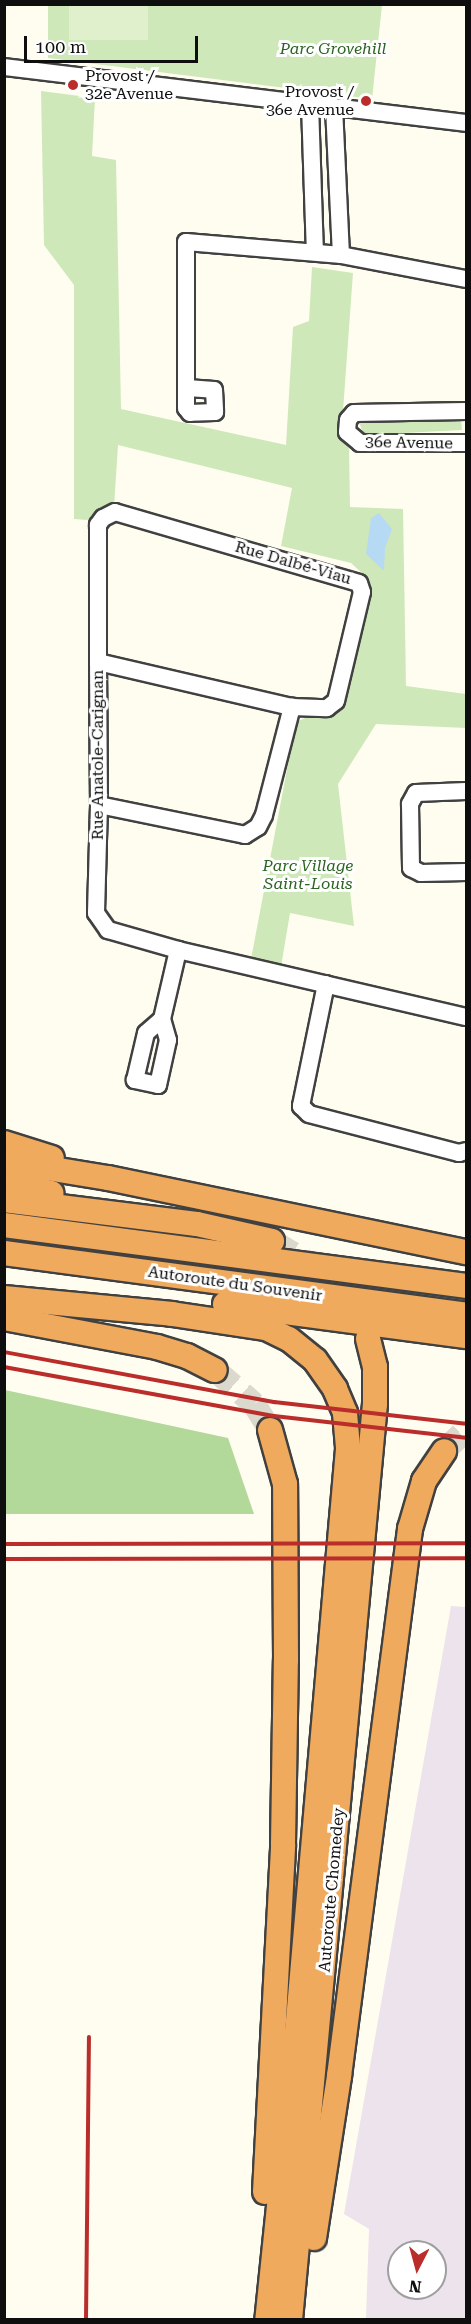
<!DOCTYPE html>
<html>
<head>
<meta charset="utf-8">
<style>
  body { margin:0 }
  #map { position:relative; width:471px; height:2324px; overflow:hidden; background:#fffdf0; font-family:"Roboto Serif",serif }
  div>[style] { position:absolute }
  [style*='--x'] { left:calc(var(--x)*1px); top:calc(var(--y)*1px); width:calc(var(--w)*1px); rotate:calc(var(--a)*1deg) }
  .industrial>* { inset:0; background:#ece3ed }
  .green>* { inset:0; background:#cfe8ba }
  .forest>* { inset:0; background:#b2d89a }
  .pitch>* { inset:0; background:#e1f0cc; transform-origin:0 0 }
  .water>* { inset:0; background:#b6d9f4 }
  .highway-tunnel>* { height:24px; margin-top:-12px; transform-origin:0; background:repeating-linear-gradient(90deg,#dbd9ce 0 24px,transparent 0 36px) }
  .roads { filter:drop-shadow(2px 0 #414141) drop-shadow(-2px 0 #414141) drop-shadow(0 2px #414141) drop-shadow(0 -2px #414141) }
  .minor>* { height:16px; margin:-8px; padding:0 8px; transform-origin:8px; border-radius:8px; background:#fff }
  .highway>* { height:24px; margin:-12px; padding:0 12px; transform-origin:12px; border-radius:12px; background:#f0aa5d }
  .rail>* { height:4px; margin:-2px; padding:0 2px; transform-origin:2px; border-radius:2px; background:#ba2d2a }
  .dots>* { width:16px; height:16px; translate:-50% -50%; box-sizing:border-box; border:3px solid #fff; border-radius:50% }
  span { translate:-50% -50%; white-space:nowrap; text-align:center; line-height:1.15; -webkit-text-stroke:6px #fff; paint-order:stroke }
  .park-label { font-size:16px; color:#2a6420; font-style:italic }
  .poi-label { font-size:16px; color:#0e0e0e }
  .left { translate:0 -50%; text-align:left }
  .right { translate:-100% -50%; text-align:right }
  .street-label { font-size:16px; color:#0e0e0e }
  .frame { position:absolute; inset:0; border:6px solid #0e0e0e; pointer-events:none }
  .north { position:absolute; left:387px; top:2240px; width:60px; height:60px; box-sizing:border-box; background:#fff; border:2px solid #9f9f9f; border-radius:50%; rotate:186deg; font-size:16px; font-weight:700; line-height:24px; text-align:center; color:#0e0e0e }
  .north::after { content:''; display:block; margin:auto; width:21px; height:27px; background:#ba2d2a; clip-path:polygon(50% 0,100% 100%,50% 72%,0 100%) }
  .scale { position:absolute; left:24px; top:36px; width:174px; height:27px; box-sizing:border-box; border:3px solid #0e0e0e; border-top:0; padding-left:8px; font-size:18px; line-height:21px; white-space:nowrap; color:#0e0e0e; -webkit-text-stroke:4px #fff; paint-order:stroke }
</style>
</head>
<body>
<div id="map">
  <div class="industrial">
    <div style="clip-path:polygon(evenodd,451px 1606px,466px 1607px,466px 2319px,366px 2319px,369px 2229px,344px 2214px,451px 1606px,399px 2252px,435px 2252px,435px 2288px,399px 2288px,399px 2252px)"></div>
  </div>
  <div class="green">
    <div style="clip-path:polygon(48px 5px,382px 5px,372px 99px,48px 58px)"></div>
    <div style="clip-path:polygon(41px 91px,95px 98px,92px 156px,116px 160px,121px 409px,286px 445px,293px 327px,309px 321px,312px 267px,353px 273px,343px 411px,344px 440px,349px 449px,350px 507px,403px 509px,406px 686px,466px 694px,466px 728px,376px 724px,338px 784px,354px 926px,290px 913px,281px 967px,251px 959px,296px 722px,344px 701px,370px 591px,363px 574px,351px 563px,281px 546px,292px 488px,118px 445px,114px 507px,87px 520px,74px 519px,74px 285px,44px 245px)"></div>
    <div style="clip-path:polygon(461px 420px,462px 430px,364px 435px,359px 422px)"></div>
  </div>
  <div class="forest">
    <div style="clip-path:polygon(5px 1390px,228px 1438px,254px 1514px,5px 1514px)"></div>
  </div>
  <div class="pitch">
    <div style="left:69px;top:5px;width:79px;height:35px"></div>
  </div>
  <div class="water">
    <div style="clip-path:polygon(379px 513px,392px 529px,385px 548px,384px 571px,366px 554px,371px 518px)"></div>
  </div>
  <div class="highway-tunnel">
    <div style="--x:272;--y:1241;--w:56;--a:31.1"></div>
    <div style="--x:320;--y:1270;--w:55;--a:49.4"></div>
    <div style="--x:215;--y:1370;--w:52;--a:41.1"></div>
    <div style="--x:254;--y:1404;--w:31;--a:58"></div>
    <div style="--x:444;--y:1451;--w:30;--a:-44"></div>
  </div>
  <div class="roads">
    <div class="minor">
      <div style="--x:4;--y:67;--w:465;--a:6.9"></div>
      <div style="--x:310;--y:104;--w:148;--a:88.1"></div>
      <div style="--x:334;--y:107;--w:148;--a:87.3"></div>
      <div style="--x:187;--y:388;--w:27;--a:4"></div>
      <div style="--x:214;--y:390;--w:22;--a:87"></div>
      <div style="--x:215;--y:412;--w:25;--a:178"></div>
      <div style="--x:190;--y:413;--w:6;--a:-129"></div>
      <div style="--x:186;--y:408;--w:166;--a:-90"></div>
      <div style="--x:186;--y:242;--w:156;--a:4.8"></div>
      <div style="--x:341;--y:255;--w:127;--a:10.9"></div>
      <div style="--x:466;--y:411;--w:112;--a:179"></div>
      <div style="--x:354;--y:413;--w:9;--a:131"></div>
      <div style="--x:348;--y:420;--w:12;--a:95"></div>
      <div style="--x:347;--y:432;--w:17;--a:40"></div>
      <div style="--x:360;--y:443;--w:106;--a:0"></div>
      <div style="--x:98;--y:662;--w:199;--a:13.1"></div>
      <div style="--x:292;--y:707;--w:35;--a:2"></div>
      <div style="--x:327;--y:708;--w:11;--a:-38"></div>
      <div style="--x:336;--y:701;--w:112;--a:-76.6"></div>
      <div style="--x:362;--y:592;--w:9;--a:-108"></div>
      <div style="--x:359;--y:583;--w:254;--a:-163.8"></div>
      <div style="--x:115;--y:512;--w:13;--a:153"></div>
      <div style="--x:103;--y:518;--w:9;--a:126"></div>
      <div style="--x:98;--y:525;--w:137;--a:90"></div>
      <div style="--x:98;--y:662;--w:143;--a:89.6"></div>
      <div style="--x:99;--y:805;--w:108;--a:91.6"></div>
      <div style="--x:96;--y:913;--w:21;--a:55"></div>
      <div style="--x:108;--y:930;--w:73;--a:15.9"></div>
      <div style="--x:178;--y:950;--w:296;--a:13.1"></div>
      <div style="--x:466;--y:791;--w:50;--a:177.7"></div>
      <div style="--x:416;--y:793;--w:13;--a:119"></div>
      <div style="--x:410;--y:804;--w:64;--a:89.1"></div>
      <div style="--x:411;--y:868;--w:11;--a:27"></div>
      <div style="--x:421;--y:873;--w:45;--a:-1.3"></div>
      <div style="--x:99;--y:805;--w:149;--a:11.6"></div>
      <div style="--x:245;--y:835;--w:15;--a:-32"></div>
      <div style="--x:258;--y:827;--w:13;--a:-63"></div>
      <div style="--x:264;--y:815;--w:112;--a:-75.5"></div>
      <div style="--x:326;--y:984;--w:125;--a:101.6"></div>
      <div style="--x:301;--y:1106;--w:11;--a:45"></div>
      <div style="--x:309;--y:1114;--w:155;--a:14.6"></div>
      <div style="--x:459;--y:1153;--w:7;--a:-16"></div>
      <div style="--x:162;--y:1019;--w:22;--a:74"></div>
      <div style="--x:168;--y:1040;--w:46;--a:102.5"></div>
      <div style="--x:158;--y:1085;--w:24;--a:-168"></div>
      <div style="--x:135;--y:1080;--w:48;--a:-76.8"></div>
      <div style="--x:146;--y:1033;--w:21;--a:-41"></div>
      <div style="--x:162;--y:1019;--w:71;--a:-76.9"></div>
    </div>
    <div class="highway">
      <div style="--x:4;--y:1143;--w:50;--a:17.4"></div>
      <div style="--x:4;--y:1161;--w:105;--a:9.3"></div>
      <div style="--x:108;--y:1178;--w:366;--a:11.7"></div>
      <div style="--x:4;--y:1181;--w:49;--a:14.3"></div>
      <div style="--x:4;--y:1200;--w:194;--a:7.1"></div>
      <div style="--x:197;--y:1224;--w:77;--a:12.8"></div>
      <div style="--x:4;--y:1225;--w:466;--a:7.5"></div>
      <div style="--x:4;--y:1253;--w:466;--a:7.6"></div>
      <div style="--x:4;--y:1298;--w:169;--a:5.4"></div>
      <div style="--x:172;--y:1314;--w:95;--a:8.5"></div>
      <div style="--x:266;--y:1328;--w:25;--a:26"></div>
      <div style="--x:289;--y:1339;--w:33;--a:39"></div>
      <div style="--x:315;--y:1360;--w:35;--a:55"></div>
      <div style="--x:335;--y:1389;--w:26;--a:67"></div>
      <div style="--x:345;--y:1413;--w:36;--a:85"></div>
      <div style="--x:348;--y:1449;--w:585;--a:95"></div>
      <div style="--x:297;--y:2032;--w:290;--a:95.9"></div>
      <div style="--x:225;--y:1304;--w:243;--a:7.6"></div>
      <div style="--x:4;--y:1318;--w:156;--a:10.7"></div>
      <div style="--x:157;--y:1347;--w:31;--a:17"></div>
      <div style="--x:187;--y:1356;--w:31;--a:27"></div>
      <div style="--x:265;--y:2192;--w:348;--a:-87"></div>
      <div style="--x:283;--y:1844;--w:184;--a:-89.1"></div>
      <div style="--x:286;--y:1660;--w:176;--a:-90.3"></div>
      <div style="--x:285;--y:1484;--w:56;--a:-105.5"></div>
      <div style="--x:314;--y:2238;--w:164;--a:-81.2"></div>
      <div style="--x:339;--y:2076;--w:552;--a:-82.6"></div>
      <div style="--x:410;--y:1529;--w:50;--a:-73.7"></div>
      <div style="--x:424;--y:1481;--w:36;--a:-56"></div>
      <div style="--x:290;--y:2320;--w:920;--a:-84.7"></div>
      <div style="--x:375;--y:1404;--w:37;--a:-90"></div>
      <div style="--x:375;--y:1367;--w:29;--a:-104"></div>
    </div>
  </div>
  <div class="rail">
    <div style="--x:4;--y:1352;--w:275;--a:10.5"></div>
    <div style="--x:274;--y:1402;--w:193;--a:6.5"></div>
    <div style="--x:4;--y:1367;--w:274;--a:10.3"></div>
    <div style="--x:274;--y:1416;--w:193;--a:6.5"></div>
    <div style="--x:4;--y:1544;--w:462;--a:-0.1"></div>
    <div style="--x:4;--y:1559;--w:462;--a:-0.1"></div>
    <div style="--x:86;--y:2320;--w:283;--a:-89.4"></div>
  </div>
  <div class="dots">
    <div style="left:73px;top:85px;background:#ba2d2a"></div>
    <div style="left:366px;top:101px;background:#ba2d2a"></div>
  </div>
  <div class="park-label">
    <span style="left:333px;top:49px">Parc Grovehill</span>
    <span style="left:308px;top:875px">Parc Village<br>Saint-Louis</span>
  </div>
  <div class="poi-label">
    <span class="left" style="left:85px;top:85px">Provost /<br>32e Avenue</span>
    <span class="right" style="left:354px;top:101px">Provost /<br>36e Avenue</span>
  </div>
  <div class="street-label">
    <span style="left:409px;top:443px;rotate:1deg">36e Avenue</span>
    <span style="left:293px;top:563px;rotate:16deg">Rue Dalbé-Viau</span>
    <span style="left:98px;top:755px;rotate:-90deg">Rue Anatole-Carignan</span>
    <span style="left:235px;top:1284px;rotate:8deg">Autoroute du Souvenir</span>
    <span style="left:332px;top:1890px;rotate:-85deg">Autoroute Chomedey</span>
  </div>
  <div class="frame"></div>
  <div class="north">N</div>
  <div class="scale">100 m</div>
</div>
</body>
</html>
